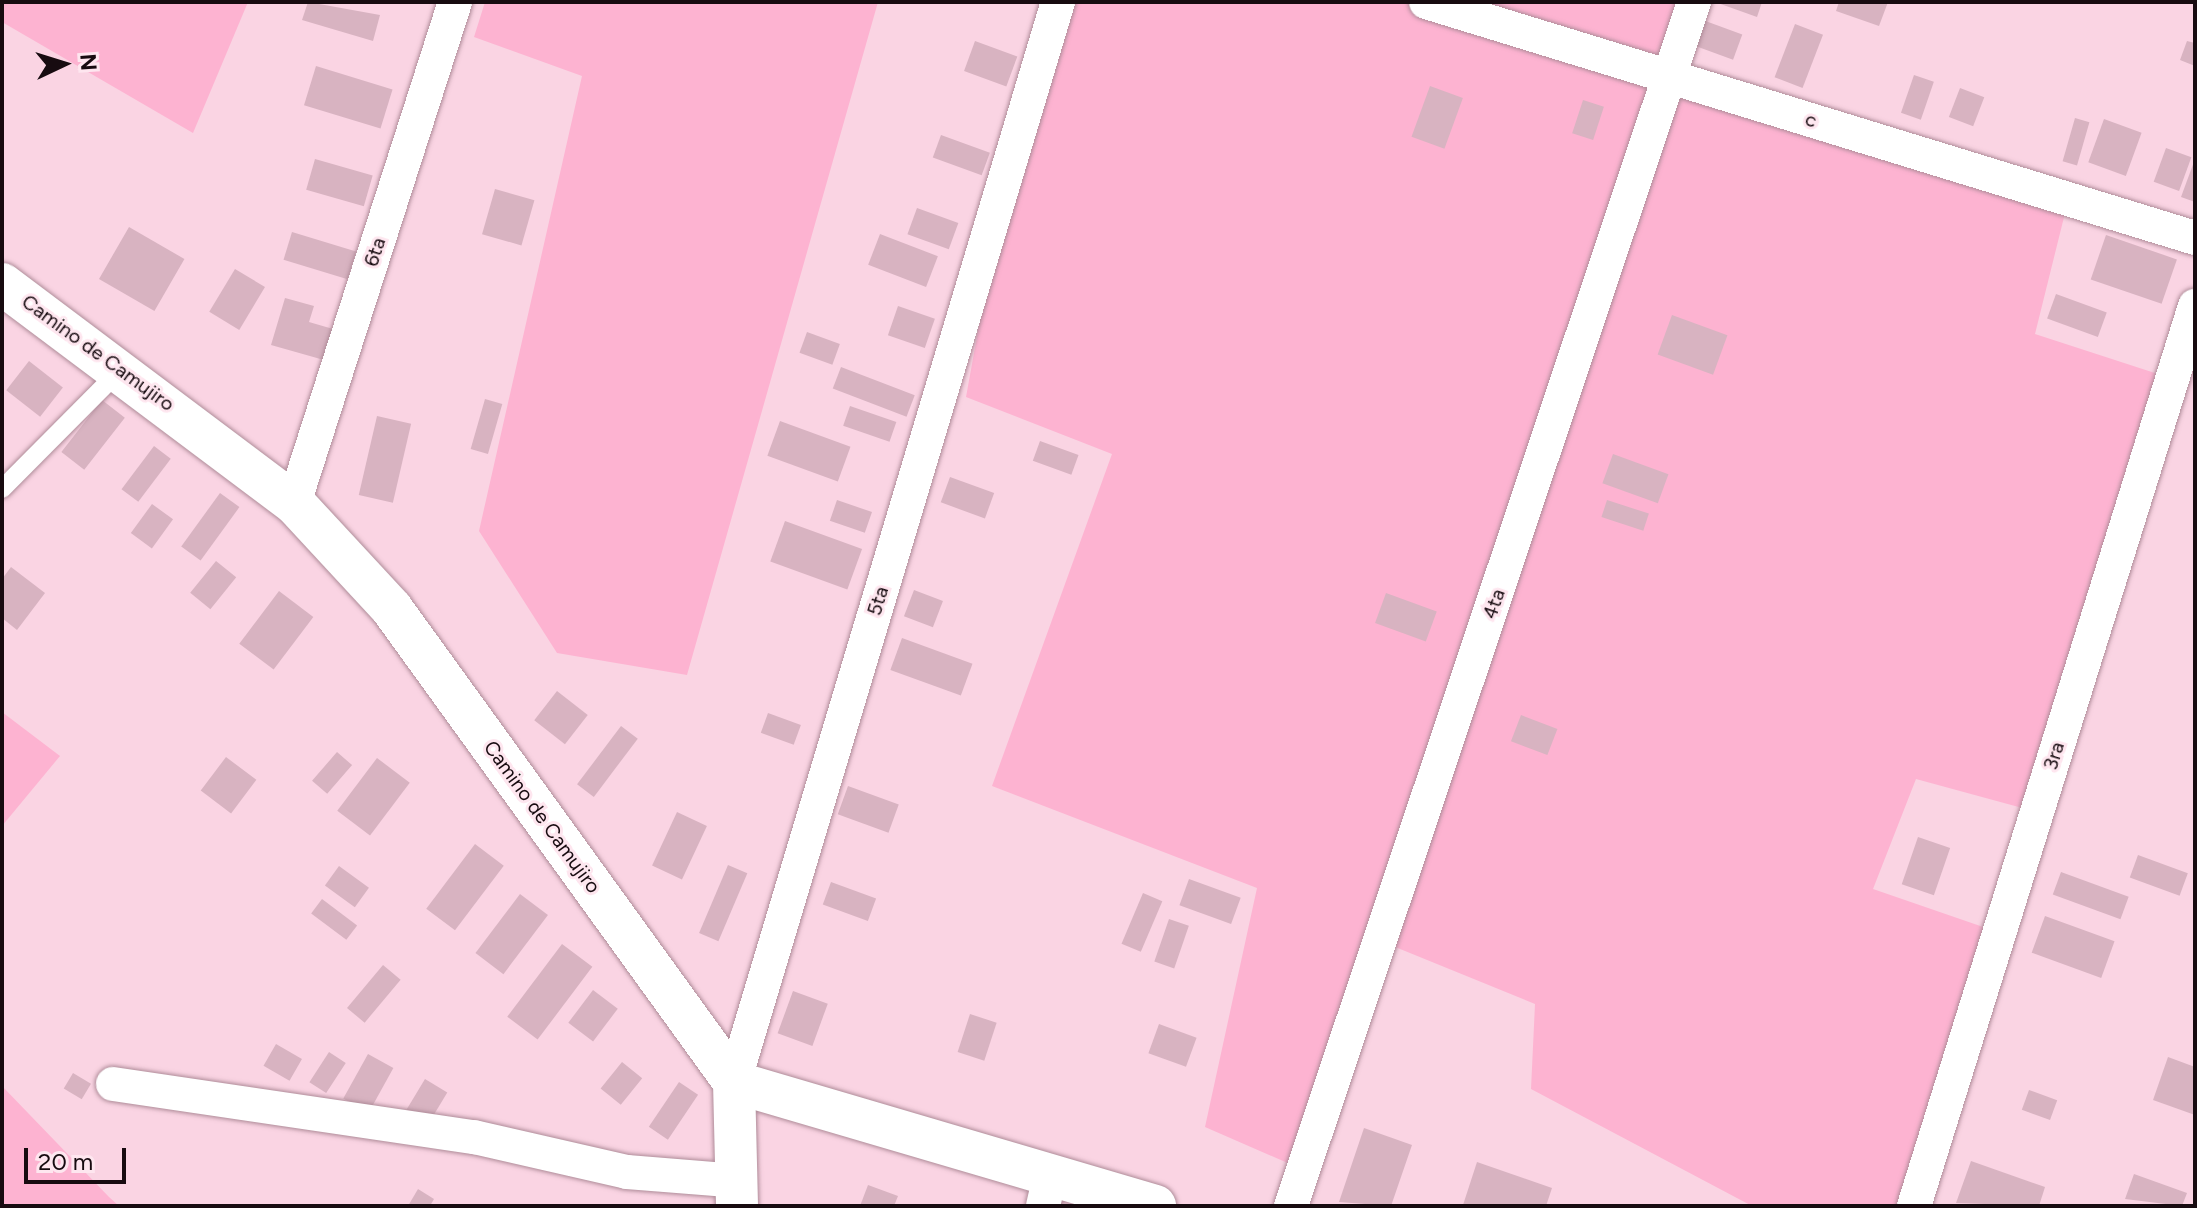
<!DOCTYPE html>
<html>
<head>
<meta charset="utf-8">
<style>
	body { margin:0 }
	#map { position:relative; width:2197px; height:1208px; overflow:hidden; background:#fad4e3; font-family:Figtree,sans-serif }
	div>[style] { position:absolute }
	.green>* { inset:0; background:#fdb3d1 }
	.building>* { inset:0; background:#d8b3c1; transform-origin:0 0 }
	.roads { filter:drop-shadow(0 0 2px #af8c99) drop-shadow(0 0 2px #af8c99) }
	.service>* { height:18px; margin:-9px; padding:0 9px; transform-origin:9px; border-radius:9px; background:#fff }
	.minor>* { height:34px; margin:-17px; padding:0 17px; transform-origin:17px; border-radius:17px; background:#fff }
	.tertiary>* { height:42px; margin:-21px; padding:0 21px; transform-origin:21px; border-radius:21px; background:#fff }
	span { translate:-50% -50%; white-space:nowrap; text-align:center; line-height:1.15; -webkit-text-stroke:6px #fee6ef; paint-order:stroke }
	.street-label { font-size:20px; color:#170b10 }
	.frame { position:absolute; inset:0; border:4px solid #170b10; pointer-events:none }
	.north { position:absolute; left:24px; top:24px; width:80px; height:80px; -webkit-text-stroke:6px #fee6ef; paint-order:stroke; rotate:86deg; font-size:22px; font-weight:700; line-height:32px; text-align:center; color:#170b10 }
	.north::after { content:''; display:block; margin:auto; width:28px; height:36px; background:#170b10; clip-path:polygon(50% 0,100% 100%,50% 72%,0 100%) }
	.scale { position:absolute; left:24px; top:1148px; width:102px; height:36px; box-sizing:border-box; border:4px solid #170b10; border-top:0; padding-left:10px; font-size:24px; line-height:28px; white-space:nowrap; color:#170b10; -webkit-text-stroke:6px #fee6ef; paint-order:stroke }
</style>
</head>
<body>
<div id="map">
	<div class="green">
		<div style="clip-path:polygon(2px 2px,248px 2px,193px 133px,2px 22px)"></div>
		<div style="clip-path:polygon(485px 2px,878px 2px,687px 675px,557px 653px,479px 531px,582px 76px,474px 37px)"></div>
		<div style="clip-path:polygon(1074px 2px,1676px 2px,1652px 78px,2066px 209px,2035px 334px,2161px 375px,2026px 809px,1916px 779px,1873px 889px,1989px 929px,1902px 1206px,1752px 1206px,1531px 1089px,1535px 1004px,1378px 940px,1290px 1164px,1205px 1127px,1257px 888px,992px 786px,1112px 454px,966px 397px,990px 265px)"></div>
		<div style="clip-path:polygon(2px 712px,60px 756px,2px 826px)"></div>
		<div style="clip-path:polygon(2px 1086px,109px 1197px,119px 1206px,2px 1206px)"></div>
	</div>
	<div class="building">
		<div style="clip-path:polygon(308px 2px,380px 15px,373px 41px,302px 20px)"></div>
		<div style="clip-path:polygon(1715px 2px,1762px 2px,1757px 17px)"></div>
		<div style="clip-path:polygon(1839px 2px,1888px 2px,1879px 26px,1836px 11px)"></div>
		<div style="left:1700px;top:19px;width:45px;height:27px;rotate:20deg"></div>
		<div style="left:1795px;top:24px;width:30px;height:57px;rotate:21deg"></div>
		<div style="left:975px;top:41px;width:45px;height:32px;rotate:20deg"></div>
		<div style="clip-path:polygon(2187px 41px,2195px 43px,2195px 66px,2180px 60px)"></div>
		<div style="left:316px;top:66px;width:80px;height:41px;rotate:17deg"></div>
		<div style="left:1914px;top:75px;width:21px;height:40px;rotate:19deg"></div>
		<div style="left:1430px;top:86px;width:35px;height:54px;rotate:20deg"></div>
		<div style="left:1960px;top:88px;width:26px;height:31px;rotate:21deg"></div>
		<div style="left:1583px;top:100px;width:22px;height:35px;rotate:18deg"></div>
		<div style="left:2075px;top:118px;width:15px;height:45px;rotate:16deg"></div>
		<div style="left:2104px;top:119px;width:40px;height:46px;rotate:20deg"></div>
		<div style="left:941px;top:135px;width:52px;height:24px;rotate:20deg"></div>
		<div style="left:2166px;top:148px;width:27px;height:36px;rotate:20deg"></div>
		<div style="left:315px;top:159px;width:60px;height:32px;rotate:16deg"></div>
		<div style="clip-path:polygon(2195px 159px,2195px 202px,2181px 197px)"></div>
		<div style="left:495px;top:189px;width:41px;height:47px;rotate:16deg"></div>
		<div style="left:917px;top:208px;width:44px;height:28px;rotate:20deg"></div>
		<div style="left:129px;top:227px;width:64px;height:60px;rotate:30deg"></div>
		<div style="left:292px;top:232px;width:67px;height:29px;rotate:17deg"></div>
		<div style="left:880px;top:234px;width:62px;height:33px;rotate:21deg"></div>
		<div style="left:2106px;top:235px;width:75px;height:47px;rotate:19deg"></div>
		<div style="left:235px;top:269px;width:35px;height:50px;rotate:31deg"></div>
		<div style="left:2056px;top:294px;width:54px;height:26px;rotate:20deg"></div>
		<div style="clip-path:polygon(285px 298px,314px 306px,309px 322px,333px 329px,324px 360px,271px 345px)"></div>
		<div style="left:898px;top:306px;width:39px;height:31px;rotate:19deg"></div>
		<div style="left:1672px;top:315px;width:59px;height:42px;rotate:20deg"></div>
		<div style="left:807px;top:332px;width:35px;height:22px;rotate:20deg"></div>
		<div style="left:29px;top:361px;width:43px;height:37px;rotate:38deg"></div>
		<div style="left:841px;top:367px;width:79px;height:23px;rotate:21deg"></div>
		<div style="left:485px;top:399px;width:18px;height:52px;rotate:16deg"></div>
		<div style="left:102px;top:400px;width:29px;height:66px;rotate:38deg"></div>
		<div style="left:850px;top:406px;width:49px;height:21px;rotate:19deg"></div>
		<div style="left:377px;top:416px;width:35px;height:81px;rotate:13deg"></div>
		<div style="left:780px;top:421px;width:75px;height:37px;rotate:20deg"></div>
		<div style="left:1040px;top:441px;width:41px;height:21px;rotate:20deg"></div>
		<div style="left:154px;top:446px;width:21px;height:54px;rotate:37deg"></div>
		<div style="left:1613px;top:454px;width:59px;height:31px;rotate:20deg"></div>
		<div style="left:950px;top:477px;width:47px;height:27px;rotate:20deg"></div>
		<div style="left:220px;top:493px;width:24px;height:66px;rotate:36deg"></div>
		<div style="left:837px;top:500px;width:37px;height:22px;rotate:19deg"></div>
		<div style="left:1607px;top:500px;width:44px;height:18px;rotate:18deg"></div>
		<div style="left:152px;top:504px;width:26px;height:36px;rotate:36deg"></div>
		<div style="left:785px;top:521px;width:82px;height:43px;rotate:20deg"></div>
		<div style="left:216px;top:561px;width:26px;height:41px;rotate:39deg"></div>
		<div style="clip-path:polygon(11px 567px,45px 593px,17px 630px,2px 618px,2px 579px)"></div>
		<div style="left:914px;top:590px;width:31px;height:28px;rotate:21deg"></div>
		<div style="left:279px;top:591px;width:43px;height:66px;rotate:37deg"></div>
		<div style="left:1386px;top:593px;width:54px;height:32px;rotate:20deg"></div>
		<div style="left:902px;top:638px;width:75px;height:34px;rotate:20deg"></div>
		<div style="left:557px;top:691px;width:39px;height:37px;rotate:38deg"></div>
		<div style="left:768px;top:713px;width:35px;height:21px;rotate:20deg"></div>
		<div style="left:1521px;top:715px;width:39px;height:28px;rotate:21deg"></div>
		<div style="left:621px;top:726px;width:21px;height:73px;rotate:37deg"></div>
		<div style="left:337px;top:752px;width:20px;height:38px;rotate:41deg"></div>
		<div style="left:226px;top:757px;width:38px;height:42px;rotate:37deg"></div>
		<div style="left:377px;top:758px;width:41px;height:66px;rotate:37deg"></div>
		<div style="left:848px;top:786px;width:54px;height:30px;rotate:20deg"></div>
		<div style="left:677px;top:812px;width:33px;height:59px;rotate:25deg"></div>
		<div style="left:1918px;top:837px;width:34px;height:50px;rotate:19deg"></div>
		<div style="left:475px;top:844px;width:36px;height:81px;rotate:37deg"></div>
		<div style="left:2138px;top:855px;width:53px;height:24px;rotate:20deg"></div>
		<div style="left:728px;top:865px;width:21px;height:74px;rotate:23deg"></div>
		<div style="left:339px;top:866px;width:37px;height:24px;rotate:36deg"></div>
		<div style="left:2061px;top:872px;width:72px;height:24px;rotate:20deg"></div>
		<div style="left:1189px;top:879px;width:55px;height:28px;rotate:20deg"></div>
		<div style="left:831px;top:882px;width:48px;height:24px;rotate:20deg"></div>
		<div style="left:1143px;top:893px;width:21px;height:55px;rotate:23deg"></div>
		<div style="left:520px;top:894px;width:35px;height:74px;rotate:37deg"></div>
		<div style="left:322px;top:899px;width:44px;height:18px;rotate:37deg"></div>
		<div style="left:2045px;top:916px;width:74px;height:39px;rotate:20deg"></div>
		<div style="left:1169px;top:919px;width:21px;height:45px;rotate:19deg"></div>
		<div style="left:562px;top:944px;width:38px;height:91px;rotate:37deg"></div>
		<div style="left:383px;top:965px;width:23px;height:56px;rotate:40deg"></div>
		<div style="left:593px;top:990px;width:31px;height:41px;rotate:37deg"></div>
		<div style="left:793px;top:991px;width:37px;height:45px;rotate:20deg"></div>
		<div style="left:970px;top:1014px;width:28px;height:40px;rotate:18deg"></div>
		<div style="left:1159px;top:1024px;width:40px;height:31px;rotate:20deg"></div>
		<div style="left:276px;top:1044px;width:30px;height:25px;rotate:30deg"></div>
		<div style="left:329px;top:1052px;width:20px;height:36px;rotate:33deg"></div>
		<div style="left:368px;top:1054px;width:29px;height:51px;rotate:29deg"></div>
		<div style="clip-path:polygon(2168px 1057px,2195px 1067px,2195px 1115px,2153px 1100px)"></div>
		<div style="left:622px;top:1062px;width:26px;height:34px;rotate:39deg"></div>
		<div style="left:73px;top:1073px;width:21px;height:18px;rotate:31deg"></div>
		<div style="left:425px;top:1079px;width:26px;height:36px;rotate:31deg"></div>
		<div style="left:679px;top:1082px;width:23px;height:54px;rotate:34deg"></div>
		<div style="left:2029px;top:1090px;width:30px;height:21px;rotate:20deg"></div>
		<div style="clip-path:polygon(1364px 1128px,1412px 1145px,1391px 1206px,1339px 1202px)"></div>
		<div style="clip-path:polygon(1971px 1161px,2045px 1187px,2039px 1206px,1956px 1203px)"></div>
		<div style="clip-path:polygon(1477px 1162px,1552px 1188px,1546px 1206px,1463px 1205px)"></div>
		<div style="clip-path:polygon(2134px 1174px,2187px 1193px,2182px 1206px,2125px 1199px)"></div>
		<div style="clip-path:polygon(868px 1185px,898px 1196px,894px 1206px,860px 1206px)"></div>
		<div style="clip-path:polygon(418px 1189px,434px 1199px,430px 1206px,408px 1206px)"></div>
	</div>
	<div class="roads">
		<div class="service">
			<div style="left:2px;top:489px;width:166px;rotate:-45.2deg"></div>
		</div>
		<div class="minor">
			<div style="left:1426px;top:2px;width:804px;rotate:17.06deg"></div>
			<div style="left:294px;top:503px;width:526px;rotate:-72.18deg"></div>
			<div style="left:734px;top:1082px;width:1128px;rotate:-73.3deg"></div>
			<div style="left:113px;top:1084px;width:365px;rotate:8.4deg"></div>
			<div style="left:474px;top:1137px;width:157px;rotate:12.9deg"></div>
			<div style="left:627px;top:1172px;width:111px;rotate:4.6deg"></div>
			<div style="left:1043px;top:1206px;width:32px;rotate:-77deg"></div>
			<div style="left:1291px;top:1206px;width:1270px;rotate:-71.49deg"></div>
			<div style="left:1914px;top:1206px;width:943px;rotate:-72.66deg"></div>
		</div>
		<div class="tertiary">
			<div style="left:2px;top:284px;width:365px;rotate:36.9deg"></div>
			<div style="left:294px;top:503px;width:144px;rotate:47.2deg"></div>
			<div style="left:392px;top:609px;width:584px;rotate:54.13deg"></div>
			<div style="left:734px;top:1082px;width:439px;rotate:16.4deg"></div>
			<div style="left:734px;top:1082px;width:124px;rotate:88.6deg"></div>
		</div>
	</div>
	<div class="street-label">
		<span style="left:1811px;top:120px;rotate:17deg">c</span>
		<span style="left:375px;top:252px;rotate:-72deg">6ta</span>
		<span style="left:98px;top:353px;rotate:36deg">Camino de Camujiro</span>
		<span style="left:878px;top:601px;rotate:-73deg">5ta</span>
		<span style="left:1494px;top:604px;rotate:-71deg">4ta</span>
		<span style="left:2054px;top:756px;rotate:-73deg">3ra</span>
		<span style="left:542px;top:817px;rotate:54deg">Camino de Camujiro</span>
	</div>
	<div class="frame"></div>
	<div class="north">N</div>
	<div class="scale">20 m</div>
</div>
</body>
</html>
